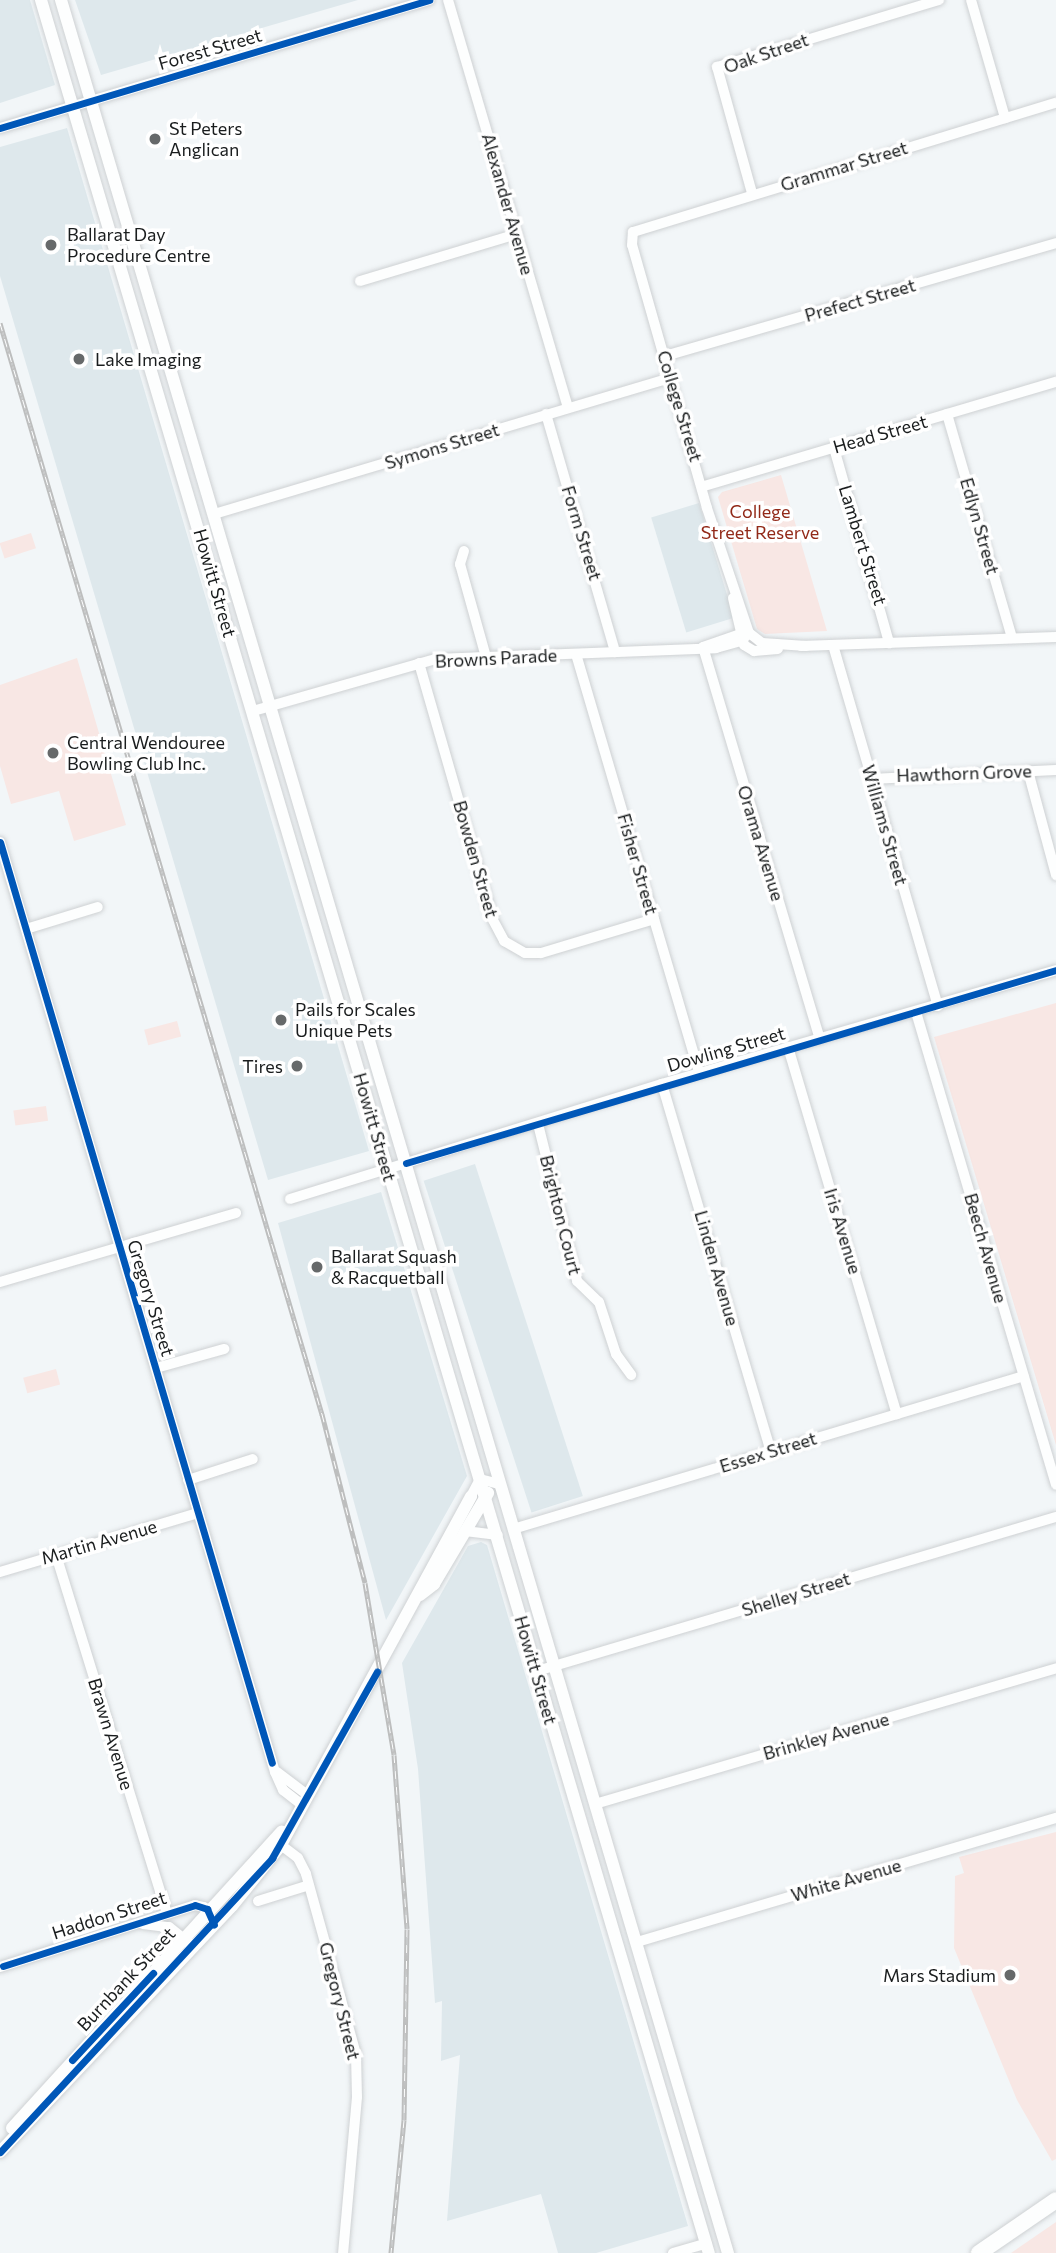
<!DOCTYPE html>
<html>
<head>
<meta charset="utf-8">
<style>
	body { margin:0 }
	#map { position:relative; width:1056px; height:2253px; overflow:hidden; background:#f2f6f8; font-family:Commissioner,sans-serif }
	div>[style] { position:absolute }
	.built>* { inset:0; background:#dee8ec; transform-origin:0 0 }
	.green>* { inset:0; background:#f8e7e4; transform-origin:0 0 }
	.roads { filter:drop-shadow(0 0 2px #ced1d3) drop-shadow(0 0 2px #ced1d3) }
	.minor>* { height:10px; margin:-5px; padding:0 5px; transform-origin:5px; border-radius:5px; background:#fdfefe }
	.major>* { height:12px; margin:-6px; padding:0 6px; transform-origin:6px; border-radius:6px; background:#fdfefe }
	.highway>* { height:16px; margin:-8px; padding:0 8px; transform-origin:8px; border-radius:8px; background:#fdfefe }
	.rail>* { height:5px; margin-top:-2.5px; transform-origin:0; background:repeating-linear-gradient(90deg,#fff 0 8px,#bdbebe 0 16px); box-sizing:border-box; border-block:2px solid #bdbebe }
	.cycleway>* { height:7px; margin:-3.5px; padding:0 3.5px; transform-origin:3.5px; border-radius:3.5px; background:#0057b8 }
	.dots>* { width:19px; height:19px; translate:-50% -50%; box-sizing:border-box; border:4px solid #fff; border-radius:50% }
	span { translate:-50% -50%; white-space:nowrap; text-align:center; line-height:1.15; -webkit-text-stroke:7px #fff; paint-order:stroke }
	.street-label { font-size:18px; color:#1a1d1e }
	.poi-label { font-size:18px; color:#1a1d1e }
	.left { translate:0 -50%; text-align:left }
	.right { translate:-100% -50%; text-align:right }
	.park-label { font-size:18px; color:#922918 }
</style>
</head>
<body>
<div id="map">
	<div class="built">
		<div style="clip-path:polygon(0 0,30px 0,55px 85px,0 103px)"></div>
		<div style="clip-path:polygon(75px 0,358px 0,101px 75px)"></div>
		<div style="clip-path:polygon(67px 128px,369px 1151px,268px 1180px,0 276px,0 147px)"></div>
		<div style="left:699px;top:503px;width:120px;height:50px;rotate:73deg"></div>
		<div style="left:475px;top:1164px;width:349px;height:54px;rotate:72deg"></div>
		<div style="clip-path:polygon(381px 1192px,467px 1476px,386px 1620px,278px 1223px)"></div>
		<div style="clip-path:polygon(481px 1542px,487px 1545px,688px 2226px,596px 2253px,558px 2253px,541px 2194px,447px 2221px,460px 2055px,441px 2061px,442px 2001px,435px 2003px,418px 1769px,402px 1663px,468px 1546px)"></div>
	</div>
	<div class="green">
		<div style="clip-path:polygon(781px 475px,827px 631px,765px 634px,757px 629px,718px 497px,722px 492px)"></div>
		<div style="left:31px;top:533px;width:16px;height:33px;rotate:72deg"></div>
		<div style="clip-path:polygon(77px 658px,126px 825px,74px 841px,59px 791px,11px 804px,0 766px,0 685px)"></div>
		<div style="clip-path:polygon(1056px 1003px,1056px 1445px,934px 1037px)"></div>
		<div style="left:177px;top:1021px;width:16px;height:34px;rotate:75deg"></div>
		<div style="left:46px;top:1106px;width:15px;height:33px;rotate:82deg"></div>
		<div style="left:56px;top:1369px;width:16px;height:34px;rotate:75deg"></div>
		<div style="clip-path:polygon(1056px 1832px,1056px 2159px,1052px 2161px,1017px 2100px,954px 1948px,955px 1876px,964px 1873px,959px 1857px)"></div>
		<div style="clip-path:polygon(1056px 2222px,1056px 2253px,1011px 2253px)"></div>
	</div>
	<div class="roads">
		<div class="minor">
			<div style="left:448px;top:0;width:425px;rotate:73.6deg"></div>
			<div style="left:971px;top:0;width:123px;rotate:73.9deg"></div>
			<div style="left:0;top:128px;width:448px;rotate:-16.6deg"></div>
			<div style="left:752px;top:193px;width:131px;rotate:-105.5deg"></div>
			<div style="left:717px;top:67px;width:232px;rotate:-16.8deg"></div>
			<div style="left:360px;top:281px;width:164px;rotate:-16.7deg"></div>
			<div style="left:665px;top:356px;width:407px;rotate:-16.1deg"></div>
			<div style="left:546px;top:414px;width:248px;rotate:73.8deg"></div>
			<div style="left:947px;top:414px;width:233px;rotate:73.8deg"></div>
			<div style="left:834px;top:448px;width:203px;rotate:74.2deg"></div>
			<div style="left:704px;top:486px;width:367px;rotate:-16.5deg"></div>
			<div style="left:214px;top:514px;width:477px;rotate:-16.6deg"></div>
			<div style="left:464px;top:551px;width:14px;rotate:107deg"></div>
			<div style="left:460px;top:564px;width:97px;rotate:74.4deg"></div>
			<div style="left:733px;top:598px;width:48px;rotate:76.8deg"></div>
			<div style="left:744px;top:645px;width:12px;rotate:31deg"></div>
			<div style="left:754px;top:651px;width:24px;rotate:-5deg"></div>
			<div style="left:833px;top:645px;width:376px;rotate:73.8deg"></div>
			<div style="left:801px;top:646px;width:255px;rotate:-2deg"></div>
			<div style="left:806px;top:646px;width:44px;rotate:-176.1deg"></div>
			<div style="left:762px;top:643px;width:16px;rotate:-142deg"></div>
			<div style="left:749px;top:633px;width:132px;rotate:-108.6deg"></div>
			<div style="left:707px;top:508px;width:273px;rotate:-105.9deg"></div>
			<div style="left:632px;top:245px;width:13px;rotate:-86deg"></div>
			<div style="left:633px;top:232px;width:442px;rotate:-17deg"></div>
			<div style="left:703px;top:647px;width:409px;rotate:73.4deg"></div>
			<div style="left:703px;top:647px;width:42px;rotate:-19.3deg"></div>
			<div style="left:576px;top:654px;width:437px;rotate:73.6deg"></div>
			<div style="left:419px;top:663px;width:267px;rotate:73.9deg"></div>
			<div style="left:493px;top:920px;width:24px;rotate:62deg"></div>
			<div style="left:504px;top:941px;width:24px;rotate:30deg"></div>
			<div style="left:525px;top:953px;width:16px"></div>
			<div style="left:541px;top:953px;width:118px;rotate:-16.7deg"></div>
			<div style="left:253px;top:711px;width:189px;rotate:-15.9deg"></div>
			<div style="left:435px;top:659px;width:281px;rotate:-2.2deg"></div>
			<div style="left:716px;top:648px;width:26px;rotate:-16deg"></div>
			<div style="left:741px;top:641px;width:11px;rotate:-45deg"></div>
			<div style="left:1028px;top:771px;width:108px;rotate:74.9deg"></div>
			<div style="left:871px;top:779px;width:185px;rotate:-2.8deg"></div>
			<div style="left:0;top:842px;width:970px;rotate:73.53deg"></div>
			<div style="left:275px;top:1772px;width:20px;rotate:66deg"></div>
			<div style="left:283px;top:1790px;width:24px;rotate:38deg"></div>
			<div style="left:26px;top:929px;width:75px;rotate:-17deg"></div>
			<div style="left:916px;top:1012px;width:493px;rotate:73.5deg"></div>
			<div style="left:788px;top:1047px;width:383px;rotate:73.5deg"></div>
			<div style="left:662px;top:1084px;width:384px;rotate:73.5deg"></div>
			<div style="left:538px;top:1124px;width:162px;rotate:76deg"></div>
			<div style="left:577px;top:1281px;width:30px;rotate:44deg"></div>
			<div style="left:599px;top:1302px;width:55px;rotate:71.9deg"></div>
			<div style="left:616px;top:1354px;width:26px;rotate:54deg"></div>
			<div style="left:290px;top:1199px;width:389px;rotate:-17.2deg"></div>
			<div style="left:662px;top:1084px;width:410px;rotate:-16.1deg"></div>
			<div style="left:0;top:1282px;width:246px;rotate:-16.3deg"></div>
			<div style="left:156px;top:1368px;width:71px;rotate:-15.6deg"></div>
			<div style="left:188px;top:1480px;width:68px;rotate:-17.9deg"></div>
			<div style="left:471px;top:1496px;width:19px;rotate:-62deg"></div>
			<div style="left:480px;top:1479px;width:20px;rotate:15deg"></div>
			<div style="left:513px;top:1529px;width:533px;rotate:-16.67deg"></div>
			<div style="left:465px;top:1531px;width:33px;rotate:7deg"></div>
			<div style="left:56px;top:1555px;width:375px;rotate:72.8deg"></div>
			<div style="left:0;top:1572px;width:207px;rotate:-16.6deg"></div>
			<div style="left:537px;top:1671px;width:541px;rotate:-16.53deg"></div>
			<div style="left:277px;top:1772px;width:38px;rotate:37deg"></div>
			<div style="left:595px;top:1804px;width:481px;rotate:-16.4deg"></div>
			<div style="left:281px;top:1845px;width:21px;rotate:37deg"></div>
			<div style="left:298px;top:1858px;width:18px;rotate:63deg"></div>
			<div style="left:306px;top:1874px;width:187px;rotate:74.5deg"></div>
			<div style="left:356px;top:2054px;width:43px;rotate:88.7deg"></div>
			<div style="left:357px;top:2097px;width:157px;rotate:95.1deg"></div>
			<div style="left:258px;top:1901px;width:53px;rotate:-17.4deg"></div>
			<div style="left:143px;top:1924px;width:26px;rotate:7deg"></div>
			<div style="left:169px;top:1927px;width:27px;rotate:39deg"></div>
			<div style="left:637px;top:1942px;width:437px;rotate:-16.5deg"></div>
			<div style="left:0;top:1967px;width:205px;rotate:-17.6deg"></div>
			<div style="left:195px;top:1905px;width:9px;rotate:13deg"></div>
			<div style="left:204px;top:1907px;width:13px;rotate:58deg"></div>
			<div style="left:673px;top:2253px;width:35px;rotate:-16deg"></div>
		</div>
		<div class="major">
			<div style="left:41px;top:0;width:2350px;rotate:73.49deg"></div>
			<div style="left:61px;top:0;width:2350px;rotate:73.51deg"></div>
			<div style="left:420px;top:1595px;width:18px;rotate:-38deg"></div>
			<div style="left:434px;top:1584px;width:106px;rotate:-59.3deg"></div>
			<div style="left:12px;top:2128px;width:401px;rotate:-47.7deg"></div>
			<div style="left:0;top:2152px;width:338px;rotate:-46.7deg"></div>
			<div style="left:232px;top:1906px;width:78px;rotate:-51.2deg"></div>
			<div style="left:281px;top:1845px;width:397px;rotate:-61.4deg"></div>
		</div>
		<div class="highway">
			<div style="left:979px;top:2253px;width:93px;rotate:-34.5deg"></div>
		</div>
	</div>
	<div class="rail">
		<div style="left:0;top:323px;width:1138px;rotate:73.56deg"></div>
		<div style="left:322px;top:1414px;width:174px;rotate:75.7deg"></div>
		<div style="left:365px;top:1583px;width:174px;rotate:80.4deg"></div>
		<div style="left:394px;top:1755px;width:174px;rotate:85.7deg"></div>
		<div style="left:407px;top:1929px;width:191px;rotate:90.9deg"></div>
		<div style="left:404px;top:2120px;width:134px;rotate:95.6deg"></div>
	</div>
	<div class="cycleway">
		<div style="left:0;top:128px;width:448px;rotate:-16.6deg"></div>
		<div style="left:0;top:842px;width:960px;rotate:73.55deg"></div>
		<div style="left:406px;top:1163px;width:678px;rotate:-16.54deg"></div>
		<div style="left:3px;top:1966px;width:201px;rotate:-17.6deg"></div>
		<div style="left:195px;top:1905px;width:13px;rotate:18deg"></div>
		<div style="left:207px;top:1909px;width:17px;rotate:66deg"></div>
		<div style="left:72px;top:2060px;width:119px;rotate:-47deg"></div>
		<div style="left:0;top:2152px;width:401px;rotate:-47.2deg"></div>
		<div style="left:272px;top:1858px;width:214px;rotate:-60.6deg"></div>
	</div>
	<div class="dots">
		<div style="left:155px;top:139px;background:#66696a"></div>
		<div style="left:51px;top:245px;background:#66696a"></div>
		<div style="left:79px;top:359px;background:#66696a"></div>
		<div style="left:53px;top:753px;background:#66696a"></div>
		<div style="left:281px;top:1020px;background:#66696a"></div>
		<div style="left:297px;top:1066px;background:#66696a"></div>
		<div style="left:317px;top:1267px;background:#66696a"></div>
		<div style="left:1010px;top:1975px;background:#66696a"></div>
	</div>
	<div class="street-label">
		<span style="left:210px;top:49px;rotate:-16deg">Forest Street</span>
		<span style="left:766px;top:53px;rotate:-19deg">Oak Street</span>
		<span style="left:844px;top:166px;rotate:-17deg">Grammar Street</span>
		<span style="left:508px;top:204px;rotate:74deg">Alexander Avenue</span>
		<span style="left:860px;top:300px;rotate:-16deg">Prefect Street</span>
		<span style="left:680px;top:406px;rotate:73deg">College Street</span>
		<span style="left:880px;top:434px;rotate:-16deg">Head Street</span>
		<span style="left:442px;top:446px;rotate:-17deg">Symons Street</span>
		<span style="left:980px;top:526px;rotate:74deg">Edlyn Street</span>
		<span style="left:582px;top:533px;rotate:73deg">Form Street</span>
		<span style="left:863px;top:545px;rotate:73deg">Lambert Street</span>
		<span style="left:215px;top:583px;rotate:74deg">Howitt Street</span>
		<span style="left:496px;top:658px;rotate:-3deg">Browns Parade</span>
		<span style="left:964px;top:773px;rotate:-2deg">Hawthorn Grove</span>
		<span style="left:885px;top:825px;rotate:74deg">Williams Street</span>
		<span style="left:761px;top:843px;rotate:73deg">Orama Avenue</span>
		<span style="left:476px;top:859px;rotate:74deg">Bowden Street</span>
		<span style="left:638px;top:864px;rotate:74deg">Fisher Street</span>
		<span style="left:726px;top:1049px;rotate:-16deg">Dowling Street</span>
		<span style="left:375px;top:1127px;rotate:74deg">Howitt Street</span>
		<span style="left:561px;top:1215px;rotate:76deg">Brighton Court</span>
		<span style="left:843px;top:1231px;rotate:73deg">Iris Avenue</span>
		<span style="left:986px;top:1248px;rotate:74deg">Beech Avenue</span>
		<span style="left:717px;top:1268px;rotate:74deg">Linden Avenue</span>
		<span style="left:151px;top:1298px;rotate:73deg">Gregory Street</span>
		<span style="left:768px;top:1452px;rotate:-17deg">Essex Street</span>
		<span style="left:99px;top:1542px;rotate:-16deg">Martin Avenue</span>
		<span style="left:796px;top:1594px;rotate:-17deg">Shelley Street</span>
		<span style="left:536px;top:1670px;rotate:74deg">Howitt Street</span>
		<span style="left:111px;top:1734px;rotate:73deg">Brawn Avenue</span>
		<span style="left:826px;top:1736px;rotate:-16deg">Brinkley Avenue</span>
		<span style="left:846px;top:1880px;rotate:-16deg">White Avenue</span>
		<span style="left:109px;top:1915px;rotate:-18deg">Haddon Street</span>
		<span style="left:126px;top:1979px;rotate:-47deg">Burnbank Street</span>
		<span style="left:340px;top:2001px;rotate:76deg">Gregory Street</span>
	</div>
	<div class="poi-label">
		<span class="left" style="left:169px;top:139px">St Peters<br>Anglican</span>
		<span class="left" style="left:67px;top:245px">Ballarat Day<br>Procedure Centre</span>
		<span class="left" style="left:95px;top:359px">Lake Imaging</span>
		<span class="left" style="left:67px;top:753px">Central Wendouree<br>Bowling Club Inc.</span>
		<span class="left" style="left:295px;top:1020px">Pails for Scales<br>Unique Pets</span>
		<span class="right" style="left:283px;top:1066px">Tires</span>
		<span class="left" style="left:331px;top:1267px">Ballarat Squash<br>&amp; Racquetball</span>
		<span class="right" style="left:996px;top:1975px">Mars Stadium</span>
	</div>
	<div class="park-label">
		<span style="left:760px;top:522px">College<br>Street Reserve</span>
	</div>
</div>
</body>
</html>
